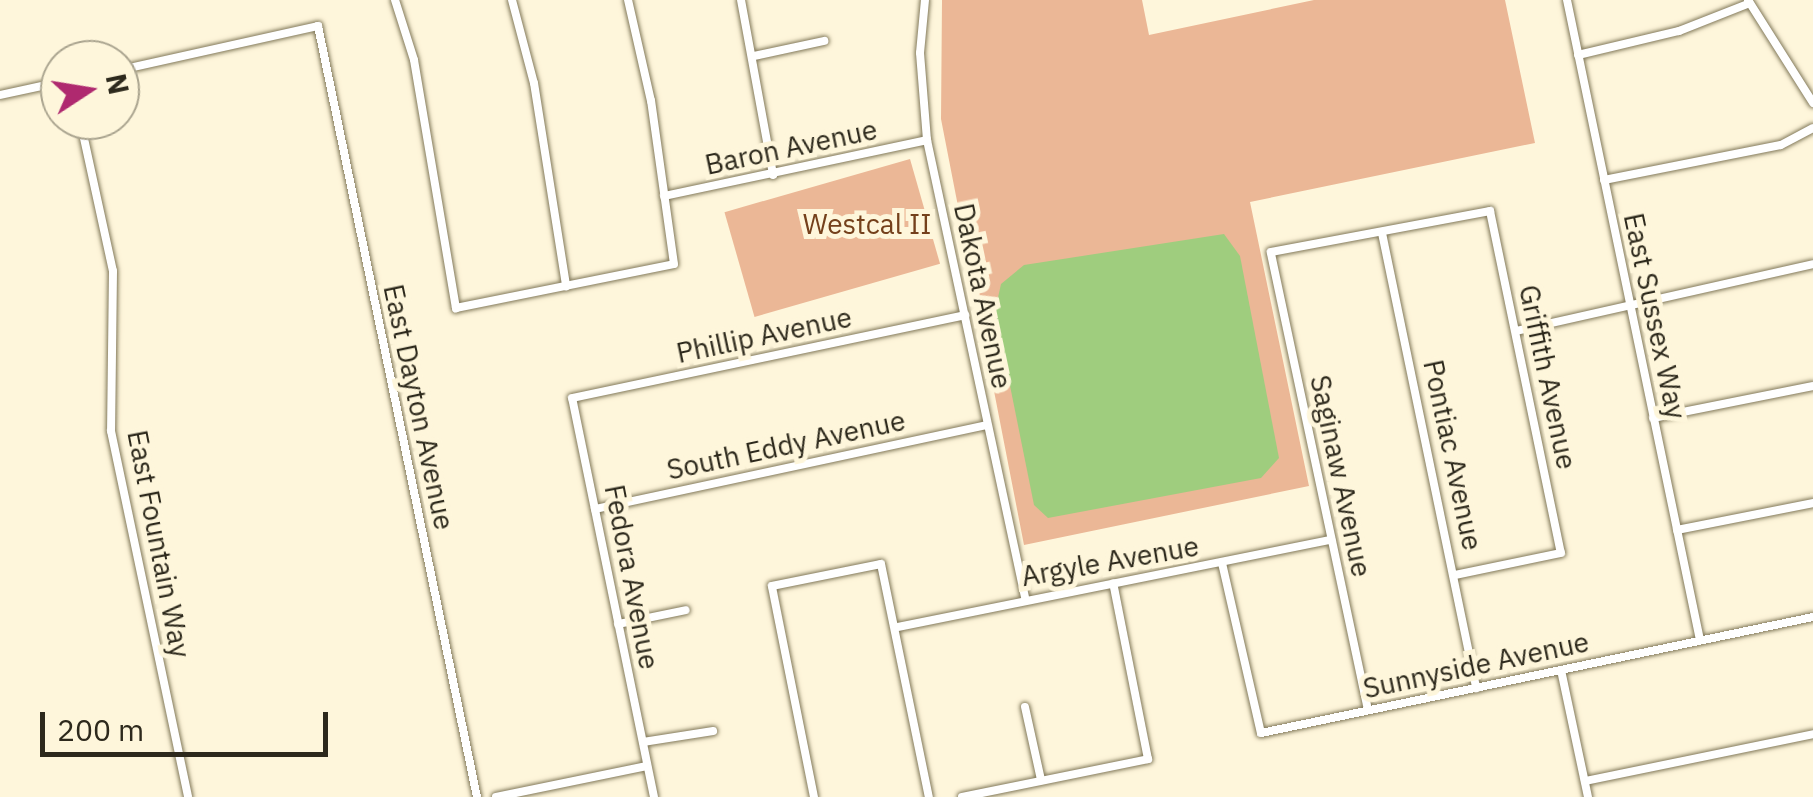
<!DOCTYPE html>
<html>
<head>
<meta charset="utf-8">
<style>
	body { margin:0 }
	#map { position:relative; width:1813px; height:797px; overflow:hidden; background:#fef6db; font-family:"IBM Plex Sans",sans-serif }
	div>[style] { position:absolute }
	.green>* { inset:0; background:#ebb796; transform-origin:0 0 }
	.water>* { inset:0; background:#9fcd7e }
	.roads { filter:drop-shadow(0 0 2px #82795a) drop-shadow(0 0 2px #82795a) }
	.street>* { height:8px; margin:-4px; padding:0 4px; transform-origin:4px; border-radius:4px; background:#fff }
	span { translate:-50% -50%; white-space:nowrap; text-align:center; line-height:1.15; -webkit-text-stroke:10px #fef6db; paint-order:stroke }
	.street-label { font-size:28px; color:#2d291c }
	.park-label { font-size:28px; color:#74401b }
	.north { position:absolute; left:40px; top:40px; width:100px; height:100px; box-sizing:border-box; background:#fef6db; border:2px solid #aaa48f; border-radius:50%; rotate:78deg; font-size:28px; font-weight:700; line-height:40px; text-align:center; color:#2d291c }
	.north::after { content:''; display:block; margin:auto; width:35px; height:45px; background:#af296f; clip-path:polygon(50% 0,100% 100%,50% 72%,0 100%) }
	.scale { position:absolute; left:40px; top:712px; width:288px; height:45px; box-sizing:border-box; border:5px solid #2d291c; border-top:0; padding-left:12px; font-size:30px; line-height:35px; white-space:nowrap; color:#2d291c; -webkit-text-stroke:8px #fef6db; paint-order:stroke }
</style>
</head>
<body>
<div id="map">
	<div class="green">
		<div style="clip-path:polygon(942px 0,1142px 0,1149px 35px,1314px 0,1505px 0,1535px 143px,1250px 202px,1309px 486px,1024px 545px,941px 119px)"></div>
		<div style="left:910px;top:159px;width:109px;height:193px;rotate:74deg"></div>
	</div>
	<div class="water">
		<div style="clip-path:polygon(1224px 234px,1240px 256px,1279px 458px,1261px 478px,1048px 518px,1034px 505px,995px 311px,1001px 284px,1024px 265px)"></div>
	</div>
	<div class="roads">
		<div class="street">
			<div style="left:395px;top:0;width:63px;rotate:72.4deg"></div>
			<div style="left:414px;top:60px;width:252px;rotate:80.4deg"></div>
			<div style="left:456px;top:308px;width:222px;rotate:-11.4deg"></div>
			<div style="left:674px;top:264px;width:165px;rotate:-98deg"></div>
			<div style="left:651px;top:101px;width:104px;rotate:-102.8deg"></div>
			<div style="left:512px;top:0;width:86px;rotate:75.2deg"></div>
			<div style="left:534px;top:83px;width:206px;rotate:81deg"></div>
			<div style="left:741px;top:0;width:178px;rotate:79.6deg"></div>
			<div style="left:925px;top:0;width:53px;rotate:95.4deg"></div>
			<div style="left:920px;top:53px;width:87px;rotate:85.4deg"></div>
			<div style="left:927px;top:140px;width:469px;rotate:77.9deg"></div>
			<div style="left:1567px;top:0;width:654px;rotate:78.26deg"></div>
			<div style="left:1748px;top:0;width:122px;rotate:57.7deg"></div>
			<div style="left:1578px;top:55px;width:104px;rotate:-13.4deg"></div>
			<div style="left:1679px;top:31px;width:76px;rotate:-21.5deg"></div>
			<div style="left:754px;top:56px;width:72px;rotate:-12.1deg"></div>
			<div style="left:120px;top:70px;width:203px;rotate:-12.5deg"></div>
			<div style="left:318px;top:26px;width:787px;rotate:78.35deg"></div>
			<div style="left:0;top:95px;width:61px;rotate:-12.2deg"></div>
			<div style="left:80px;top:120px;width:155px;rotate:77.7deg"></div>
			<div style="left:113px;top:271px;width:160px;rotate:90.7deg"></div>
			<div style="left:111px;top:431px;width:374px;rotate:78.1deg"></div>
			<div style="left:1604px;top:180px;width:180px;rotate:-11.2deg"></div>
			<div style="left:1781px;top:145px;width:36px;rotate:-28deg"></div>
			<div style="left:664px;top:196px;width:269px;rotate:-12deg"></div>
			<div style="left:1382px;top:233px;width:465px;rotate:78.3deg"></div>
			<div style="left:1516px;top:331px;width:304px;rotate:-12.7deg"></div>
			<div style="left:1653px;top:418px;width:163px;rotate:-11.3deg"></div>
			<div style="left:595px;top:509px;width:401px;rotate:-12.1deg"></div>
			<div style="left:1677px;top:530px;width:139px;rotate:-11.2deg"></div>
			<div style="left:1222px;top:563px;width:174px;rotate:77.1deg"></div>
			<div style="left:1261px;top:733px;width:564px;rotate:-11.87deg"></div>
			<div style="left:618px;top:624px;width:69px;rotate:-11.6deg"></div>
			<div style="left:898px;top:627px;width:442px;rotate:-11.4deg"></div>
			<div style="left:1561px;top:670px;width:130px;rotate:78deg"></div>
			<div style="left:1025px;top:707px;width:75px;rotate:77.6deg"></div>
			<div style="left:1368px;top:710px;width:468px;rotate:-102deg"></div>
			<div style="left:1271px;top:252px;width:223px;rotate:-10.6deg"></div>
			<div style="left:1490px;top:211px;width:349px;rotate:78.3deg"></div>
			<div style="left:1561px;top:553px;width:108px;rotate:168.3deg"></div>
			<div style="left:643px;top:742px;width:71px;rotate:-8.9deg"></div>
			<div style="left:1585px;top:781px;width:233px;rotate:-11.6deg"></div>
			<div style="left:496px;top:797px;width:154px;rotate:-11.6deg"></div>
			<div style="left:654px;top:797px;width:407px;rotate:-101.6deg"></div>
			<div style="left:572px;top:398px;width:402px;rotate:-11.9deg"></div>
			<div style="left:814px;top:797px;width:215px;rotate:-101.3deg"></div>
			<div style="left:772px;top:586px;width:111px;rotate:-11.4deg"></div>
			<div style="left:881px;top:564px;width:238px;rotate:78.4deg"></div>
			<div style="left:962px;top:797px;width:190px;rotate:-11.5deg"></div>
			<div style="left:1148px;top:759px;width:179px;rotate:-101.2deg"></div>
		</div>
	</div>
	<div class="street-label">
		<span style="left:791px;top:147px;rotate:-12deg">Baron Avenue</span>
		<span style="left:983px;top:296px;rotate:78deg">Dakota Avenue</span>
		<span style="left:1655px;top:316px;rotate:78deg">East Sussex Way</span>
		<span style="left:764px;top:335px;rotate:-12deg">Phillip Avenue</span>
		<span style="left:1548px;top:377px;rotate:78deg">Griffith Avenue</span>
		<span style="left:419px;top:407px;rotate:78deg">East Dayton Avenue</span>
		<span style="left:786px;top:445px;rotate:-12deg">South Eddy Avenue</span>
		<span style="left:1453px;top:455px;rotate:78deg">Pontiac Avenue</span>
		<span style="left:1341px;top:476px;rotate:78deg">Saginaw Avenue</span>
		<span style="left:159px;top:544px;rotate:79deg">East Fountain Way</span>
		<span style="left:1110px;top:561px;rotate:-10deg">Argyle Avenue</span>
		<span style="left:632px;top:577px;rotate:79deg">Fedora Avenue</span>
		<span style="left:1476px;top:665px;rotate:-12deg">Sunnyside Avenue</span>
	</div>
	<div class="park-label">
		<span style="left:867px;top:224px">Westcal II</span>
	</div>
	<div class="north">N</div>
	<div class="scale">200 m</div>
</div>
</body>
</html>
